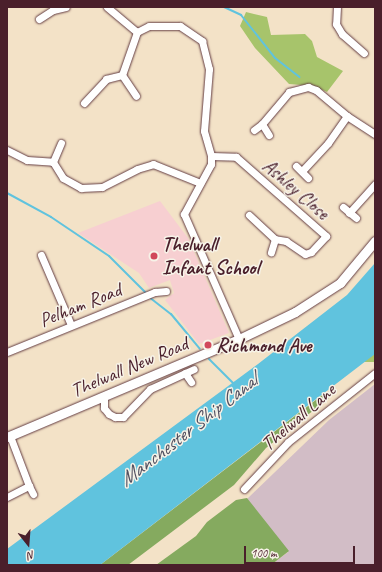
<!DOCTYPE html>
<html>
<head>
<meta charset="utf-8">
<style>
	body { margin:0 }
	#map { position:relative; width:382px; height:572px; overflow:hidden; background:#f3e2c7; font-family:Caveat,sans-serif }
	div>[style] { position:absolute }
	.built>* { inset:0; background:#f7cfd1 }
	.industrial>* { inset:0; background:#d2bdc6 }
	.green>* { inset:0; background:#a7c46b; transform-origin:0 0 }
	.forest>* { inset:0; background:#85aa5f }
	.water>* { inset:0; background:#60c3de }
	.stream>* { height:2px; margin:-1px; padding:0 1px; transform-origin:1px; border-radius:1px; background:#60c3de }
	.roads { filter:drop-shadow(0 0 1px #633c42) drop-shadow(0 0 1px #633c42) }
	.minor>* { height:7px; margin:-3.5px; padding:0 3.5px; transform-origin:3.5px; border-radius:3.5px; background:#fff }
	.secondary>* { height:9px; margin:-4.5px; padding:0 4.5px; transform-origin:4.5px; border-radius:4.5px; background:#fff }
	.dots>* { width:11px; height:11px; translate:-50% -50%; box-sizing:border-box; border:2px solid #f7f3e8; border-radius:50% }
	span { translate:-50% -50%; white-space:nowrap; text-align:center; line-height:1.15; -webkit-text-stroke:3px #f7f3e8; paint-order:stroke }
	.street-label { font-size:20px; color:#4a1f2b }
	.poi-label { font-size:20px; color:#4a1f2b; font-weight:700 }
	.left { translate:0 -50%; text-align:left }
	.water-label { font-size:21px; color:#515061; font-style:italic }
	.frame { position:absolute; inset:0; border:8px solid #4a1f2b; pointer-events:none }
	.north { position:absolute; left:8px; top:524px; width:40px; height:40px; -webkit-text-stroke:3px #f7f3e8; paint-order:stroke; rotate:163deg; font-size:11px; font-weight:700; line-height:16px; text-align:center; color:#4a1f2b }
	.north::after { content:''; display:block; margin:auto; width:14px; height:18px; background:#4a1f2b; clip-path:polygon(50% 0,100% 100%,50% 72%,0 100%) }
	.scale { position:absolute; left:244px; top:546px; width:111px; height:18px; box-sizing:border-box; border:2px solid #4a1f2b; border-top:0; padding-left:5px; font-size:12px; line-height:14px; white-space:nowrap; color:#4a1f2b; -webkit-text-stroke:3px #f7f3e8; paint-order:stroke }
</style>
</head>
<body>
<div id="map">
	<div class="built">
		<div style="clip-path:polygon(160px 201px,188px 238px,229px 333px,199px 344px,165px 300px,174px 293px,170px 280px,149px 288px,139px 273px,78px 233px)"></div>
	</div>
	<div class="industrial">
		<div style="clip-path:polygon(375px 384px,375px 565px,271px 565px,288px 552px,247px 499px,329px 420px)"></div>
	</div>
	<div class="green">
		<div style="clip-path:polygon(246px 12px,267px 17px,271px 35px,305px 34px,312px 41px,317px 57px,343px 71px,327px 92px,314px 86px,289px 84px,255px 48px,240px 26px)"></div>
		<div style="left:375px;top:354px;width:8px;height:63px;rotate:90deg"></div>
	</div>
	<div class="forest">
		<div style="clip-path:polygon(325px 393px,329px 398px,266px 448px,234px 485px,128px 565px,100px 565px)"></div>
		<div style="clip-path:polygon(247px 498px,289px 551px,271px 565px,156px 565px,196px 536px,207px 522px,236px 500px)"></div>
	</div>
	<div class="water">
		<div style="clip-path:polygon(375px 263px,375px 354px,100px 565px,7px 565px,7px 549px,258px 364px,347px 295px)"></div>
	</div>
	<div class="stream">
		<div style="left:224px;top:7px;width:19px;rotate:25deg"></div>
		<div style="left:241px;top:15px;width:55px;rotate:51.7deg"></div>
		<div style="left:275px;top:58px;width:31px;rotate:38deg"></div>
		<div style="left:7px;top:193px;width:50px;rotate:28.6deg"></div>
		<div style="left:51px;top:217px;width:70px;rotate:33.9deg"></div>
		<div style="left:109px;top:256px;width:52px;rotate:45deg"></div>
		<div style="left:149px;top:297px;width:28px;rotate:38deg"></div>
		<div style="left:171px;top:314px;width:45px;rotate:50.4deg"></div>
		<div style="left:209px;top:359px;width:34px;rotate:45deg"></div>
	</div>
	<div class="roads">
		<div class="minor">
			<div style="left:107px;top:7px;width:39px;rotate:40deg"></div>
			<div style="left:137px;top:32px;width:13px;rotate:-27deg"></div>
			<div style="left:149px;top:26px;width:31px"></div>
			<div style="left:180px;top:26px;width:27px;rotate:34deg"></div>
			<div style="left:202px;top:41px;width:29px;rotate:76deg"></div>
			<div style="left:209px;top:69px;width:62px;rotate:94.6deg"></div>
			<div style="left:204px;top:131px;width:26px;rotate:74deg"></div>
			<div style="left:211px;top:156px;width:8px;rotate:90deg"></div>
			<div style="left:211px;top:164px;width:57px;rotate:118.4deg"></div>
			<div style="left:184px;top:214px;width:137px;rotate:66.3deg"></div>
			<div style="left:337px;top:7px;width:17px;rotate:93deg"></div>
			<div style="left:336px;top:24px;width:12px;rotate:59deg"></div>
			<div style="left:342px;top:34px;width:29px;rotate:41deg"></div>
			<div style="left:39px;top:19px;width:17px;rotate:-33deg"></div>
			<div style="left:53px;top:10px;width:13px;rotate:-13deg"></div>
			<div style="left:122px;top:75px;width:46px;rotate:-70.8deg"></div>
			<div style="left:84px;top:103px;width:33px;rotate:-47deg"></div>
			<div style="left:106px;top:79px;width:16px;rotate:-14deg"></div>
			<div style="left:122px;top:75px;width:25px;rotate:56deg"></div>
			<div style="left:262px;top:124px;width:42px;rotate:-49.8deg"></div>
			<div style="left:289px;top:92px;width:20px;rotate:-15deg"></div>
			<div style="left:308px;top:87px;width:9px;rotate:21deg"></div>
			<div style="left:316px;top:90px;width:40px;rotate:40deg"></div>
			<div style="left:347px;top:116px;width:33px;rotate:33deg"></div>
			<div style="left:254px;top:130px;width:10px;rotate:-37deg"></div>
			<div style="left:262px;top:124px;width:13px;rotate:58deg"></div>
			<div style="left:61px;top:143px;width:21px;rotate:113deg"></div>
			<div style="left:53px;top:162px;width:19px;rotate:58deg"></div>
			<div style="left:63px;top:178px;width:21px;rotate:29deg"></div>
			<div style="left:81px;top:188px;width:21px;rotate:-3deg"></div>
			<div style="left:102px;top:187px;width:39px;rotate:-27deg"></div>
			<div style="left:137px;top:169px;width:17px;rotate:-17deg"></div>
			<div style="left:153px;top:164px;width:51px;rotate:22deg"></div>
			<div style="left:7px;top:150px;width:22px;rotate:27deg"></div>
			<div style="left:27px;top:160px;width:26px;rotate:4deg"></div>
			<div style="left:211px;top:156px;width:25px;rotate:2deg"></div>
			<div style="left:236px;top:157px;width:120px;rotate:41.3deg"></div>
			<div style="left:326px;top:236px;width:22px;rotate:133deg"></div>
			<div style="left:311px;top:252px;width:6px;rotate:162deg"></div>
			<div style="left:305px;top:254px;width:23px;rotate:-146deg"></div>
			<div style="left:286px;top:241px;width:11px;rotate:-170deg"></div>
			<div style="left:296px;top:166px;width:17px;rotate:45deg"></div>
			<div style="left:302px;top:171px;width:38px;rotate:-47deg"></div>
			<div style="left:328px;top:143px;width:33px;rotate:-55deg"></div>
			<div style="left:343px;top:207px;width:17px;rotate:40deg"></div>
			<div style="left:349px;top:213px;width:39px;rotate:-48deg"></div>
			<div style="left:249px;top:215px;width:35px;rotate:43deg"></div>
			<div style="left:275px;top:239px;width:14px;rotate:107deg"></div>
			<div style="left:41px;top:255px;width:76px;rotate:66.8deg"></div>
			<div style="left:7px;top:352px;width:160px;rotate:-22.1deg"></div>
			<div style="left:155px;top:292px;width:11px;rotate:-5deg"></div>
			<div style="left:185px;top:373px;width:11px;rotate:56deg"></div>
			<div style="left:104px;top:397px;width:11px;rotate:90deg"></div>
			<div style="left:104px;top:408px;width:8px;rotate:50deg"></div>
			<div style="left:109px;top:414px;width:7px;rotate:27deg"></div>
			<div style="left:115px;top:417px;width:8px"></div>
			<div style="left:123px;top:417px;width:39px;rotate:-46deg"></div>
			<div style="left:150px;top:389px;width:48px;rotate:-24.4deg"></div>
			<div style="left:29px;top:486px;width:9px;rotate:63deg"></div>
			<div style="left:244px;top:489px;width:64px;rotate:-46.9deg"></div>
			<div style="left:288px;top:442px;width:111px;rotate:-38.4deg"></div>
			<div style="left:7px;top:497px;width:25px;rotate:-27deg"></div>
			<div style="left:29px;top:486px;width:53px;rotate:-110.8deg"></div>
		</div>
		<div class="secondary">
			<div style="left:7px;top:437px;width:252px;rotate:-22.9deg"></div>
			<div style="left:239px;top:339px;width:62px;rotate:-25.7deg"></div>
			<div style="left:295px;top:312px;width:54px;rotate:-32.8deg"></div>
			<div style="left:340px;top:283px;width:55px;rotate:-50.2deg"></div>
		</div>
	</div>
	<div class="dots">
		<div style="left:154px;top:256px;background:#d1495b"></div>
		<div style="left:208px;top:345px;background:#d1495b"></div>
	</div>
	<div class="street-label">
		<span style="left:296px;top:189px;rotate:41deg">Ashley Close</span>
		<span style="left:80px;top:305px;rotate:-22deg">Pelham Road</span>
		<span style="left:129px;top:367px;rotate:-23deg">Thelwall New Road</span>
		<span style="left:298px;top:417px;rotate:-41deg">Thelwall Lane</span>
	</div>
	<div class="poi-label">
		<span class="left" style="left:162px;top:256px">Thelwall<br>Infant School</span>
		<span class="left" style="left:216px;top:345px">Richmond Ave</span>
	</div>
	<div class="water-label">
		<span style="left:188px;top:430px;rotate:-38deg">Manchester Ship Canal</span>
	</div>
	<div class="frame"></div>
	<div class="north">N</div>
	<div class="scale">100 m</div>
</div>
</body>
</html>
